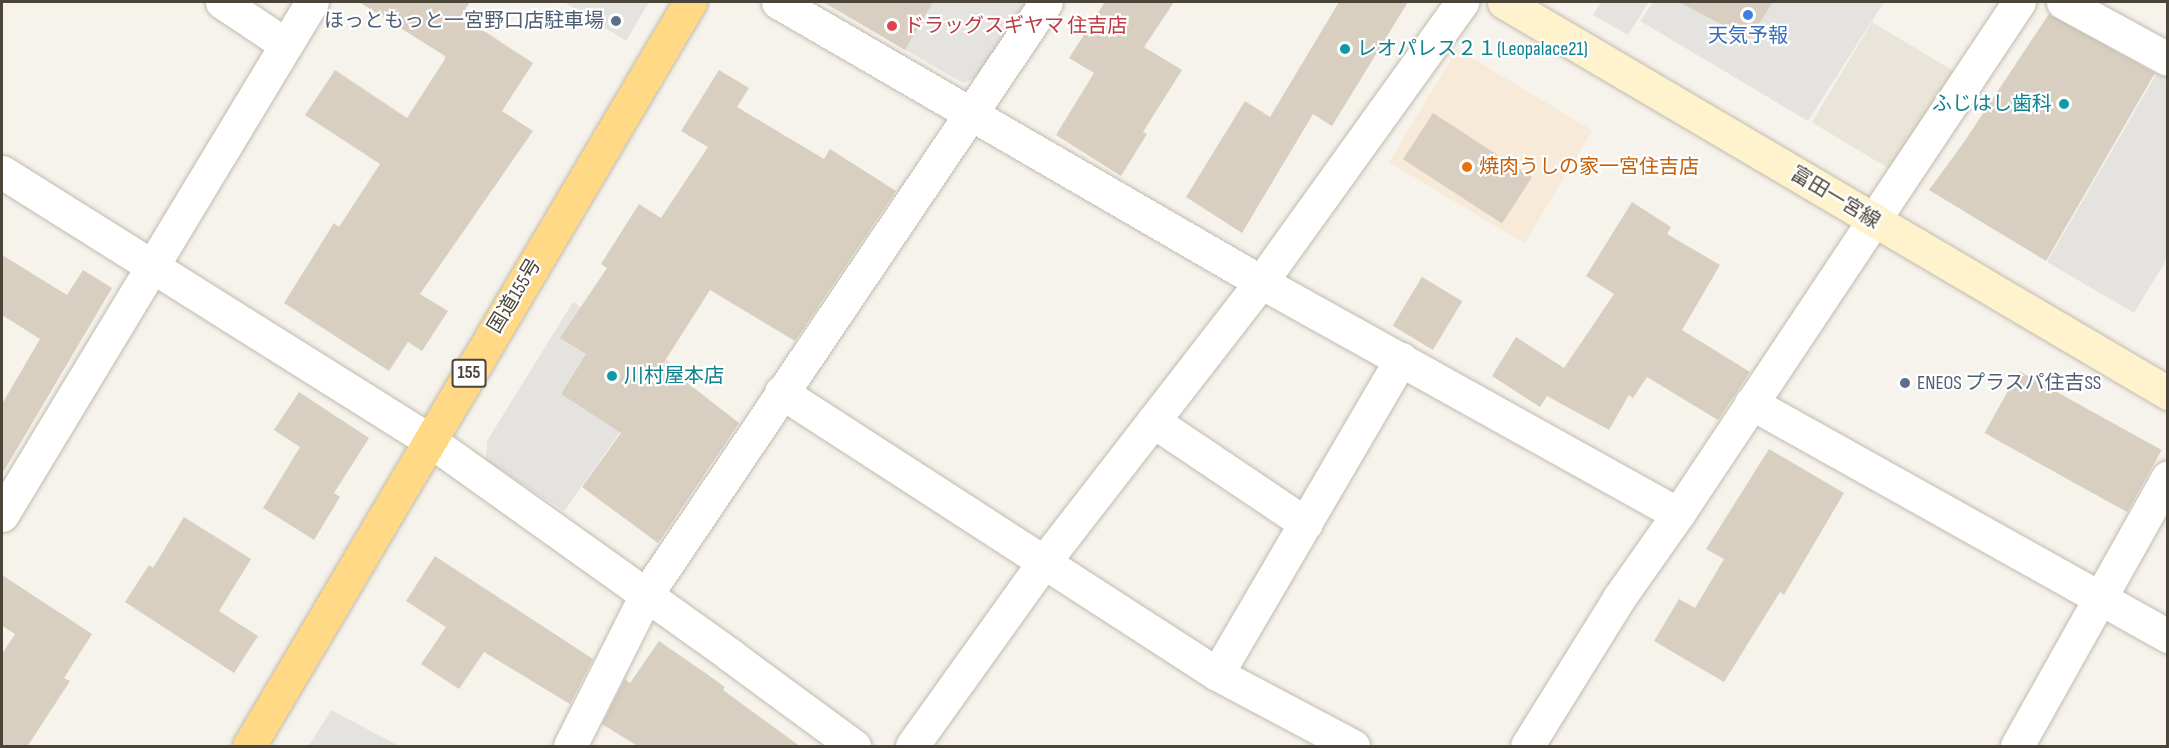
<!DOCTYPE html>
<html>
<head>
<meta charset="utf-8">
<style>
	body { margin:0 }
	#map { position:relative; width:2169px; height:748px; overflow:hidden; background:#f6f3ec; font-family:"Sofia Sans Condensed","Noto Sans JP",sans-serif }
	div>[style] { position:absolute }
	.residential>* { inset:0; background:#eae5da; transform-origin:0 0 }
	.commercial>* { inset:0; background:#f7ead8; transform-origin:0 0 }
	.parking>* { inset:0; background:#e5e3e0 }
	.building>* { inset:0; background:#d8cfc1; transform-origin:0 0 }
	.roads { filter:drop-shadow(0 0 2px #c2bbae) drop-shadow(0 0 2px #c2bbae) }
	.minor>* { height:33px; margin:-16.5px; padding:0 16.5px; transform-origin:16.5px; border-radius:16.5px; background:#fff }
	.tertiary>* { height:33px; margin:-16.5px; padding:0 16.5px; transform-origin:16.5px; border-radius:16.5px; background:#fff }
	.secondary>* { height:33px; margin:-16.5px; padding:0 16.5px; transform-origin:16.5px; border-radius:16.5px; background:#fff3cd }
	.trunk>* { height:33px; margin:-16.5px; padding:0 16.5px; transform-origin:16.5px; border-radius:16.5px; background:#ffd985 }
	.dots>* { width:16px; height:16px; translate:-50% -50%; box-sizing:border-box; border:3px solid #fff; border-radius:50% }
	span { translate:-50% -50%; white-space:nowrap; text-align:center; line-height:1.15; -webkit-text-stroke:4.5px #fff; paint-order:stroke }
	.shield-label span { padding:2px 4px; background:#fff; border:2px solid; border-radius:4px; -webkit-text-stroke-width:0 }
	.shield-label { font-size:18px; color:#4b4439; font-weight:700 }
	.service-label { font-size:20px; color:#4e5e75 }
	.right { translate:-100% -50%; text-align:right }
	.left { translate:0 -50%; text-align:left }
	.health-label { font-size:20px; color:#be3a42 }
	.shop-label { font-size:20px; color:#366cbe }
	.culture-label { font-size:20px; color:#0d838f }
	.food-label { font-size:20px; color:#c56008 }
	.street-label { font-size:20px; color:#4b4439 }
	.frame { position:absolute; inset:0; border:3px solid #4b4439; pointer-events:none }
</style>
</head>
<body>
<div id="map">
	<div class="residential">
		<div style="left:1872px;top:22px;width:98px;height:117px;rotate:31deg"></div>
	</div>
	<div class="commercial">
		<div style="left:1457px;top:49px;width:158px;height:132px;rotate:31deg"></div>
	</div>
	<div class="parking">
		<div style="clip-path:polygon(564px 2px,649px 2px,626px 41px)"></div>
		<div style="clip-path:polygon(822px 2px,1028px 2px,977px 77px,963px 83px)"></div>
		<div style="clip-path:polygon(1601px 2px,1649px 2px,1628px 35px,1593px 15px)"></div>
		<div style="clip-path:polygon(1653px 2px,1884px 2px,1808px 121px,1640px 21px)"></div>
		<div style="clip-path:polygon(2161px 66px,2167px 69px,2167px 259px,2134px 313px,2047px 262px)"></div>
		<div style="clip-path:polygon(573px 302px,670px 362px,564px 511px,486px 460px,487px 441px)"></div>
		<div style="clip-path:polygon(331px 710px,399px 746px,309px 746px)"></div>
	</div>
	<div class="building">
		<div style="clip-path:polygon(359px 2px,470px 2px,461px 16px,533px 63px,502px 111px,533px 131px,420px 294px,448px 311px,422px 351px,408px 342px,389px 371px,284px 303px,334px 223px,339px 227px,380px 164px,305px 115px,335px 70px,407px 118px,445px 59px,445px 56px)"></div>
		<div style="clip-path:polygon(824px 2px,933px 2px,905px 50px)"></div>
		<div style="clip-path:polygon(1105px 2px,1174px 2px,1144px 47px,1182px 70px,1143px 132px,1147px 134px,1121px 176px,1056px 135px,1094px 73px,1069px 58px)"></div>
		<div style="clip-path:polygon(1339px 2px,1408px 2px,1332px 126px,1313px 114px,1242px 233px,1186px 197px,1245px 101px,1270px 117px)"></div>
		<div style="clip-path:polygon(1679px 2px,1773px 2px,1749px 39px)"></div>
		<div style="clip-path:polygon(2049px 14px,2155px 73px,2046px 261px,1929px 190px,1964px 142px)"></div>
		<div style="clip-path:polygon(719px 70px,749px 88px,737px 107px,824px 159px,830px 149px,896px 191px,795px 341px,710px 290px,663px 364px,739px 423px,658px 543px,582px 487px,621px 433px,561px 394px,586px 354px,560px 338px,607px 268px,601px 264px,639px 204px,661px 218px,708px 147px,681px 131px)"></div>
		<div style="left:1433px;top:113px;width:118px;height:55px;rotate:33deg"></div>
		<div style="clip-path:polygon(1632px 202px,1671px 227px,1667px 234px,1720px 265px,1682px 330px,1750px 372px,1718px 420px,1647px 377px,1633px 398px,1629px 395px,1609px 430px,1547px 396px,1540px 407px,1492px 376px,1516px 337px,1564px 368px,1614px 294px,1586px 276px)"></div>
		<div style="clip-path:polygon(2px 255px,67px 295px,83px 270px,112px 288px,2px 474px,2px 404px,40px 339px,2px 315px)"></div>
		<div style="left:1422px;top:277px;width:47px;height:57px;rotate:31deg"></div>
		<div style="left:2019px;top:371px;width:163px;height:71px;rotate:29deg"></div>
		<div style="clip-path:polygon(299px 392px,369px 438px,334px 493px,340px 497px,314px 540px,263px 508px,300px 447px,274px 430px)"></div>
		<div style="clip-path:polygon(1769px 449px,1844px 493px,1784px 595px,1780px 592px,1724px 682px,1654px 641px,1679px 599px,1695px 608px,1724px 559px,1706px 549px)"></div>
		<div style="clip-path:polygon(184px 517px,251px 559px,219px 611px,258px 636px,234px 673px,125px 602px,149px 565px,153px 568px)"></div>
		<div style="clip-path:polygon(435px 556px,593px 659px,570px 704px,484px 652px,459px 689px,421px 664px,446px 627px,406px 601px)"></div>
		<div style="clip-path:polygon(2px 575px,92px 634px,64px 678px,70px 681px,27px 747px,2px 747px,2px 654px,15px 634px,2px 626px)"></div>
		<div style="clip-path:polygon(659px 641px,711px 677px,725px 687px,723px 690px,801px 747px,639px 747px,602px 724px,625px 679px,630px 683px)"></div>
	</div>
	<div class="roads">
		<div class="minor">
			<div style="left:222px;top:2px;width:76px;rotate:33.7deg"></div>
			<div style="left:778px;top:2px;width:558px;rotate:30.1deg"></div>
			<div style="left:1261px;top:282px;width:477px;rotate:29.1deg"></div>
			<div style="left:2063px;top:2px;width:119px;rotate:28.5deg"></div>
			<div style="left:781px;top:392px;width:519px;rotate:32.89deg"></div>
			<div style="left:1217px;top:674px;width:154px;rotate:27.9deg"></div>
			<div style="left:1751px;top:403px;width:478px;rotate:29.2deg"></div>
			<div style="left:1153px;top:421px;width:184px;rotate:33.9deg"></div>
			<div style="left:2px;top:515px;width:599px;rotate:-58.86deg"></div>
			<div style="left:1217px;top:674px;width:365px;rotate:-59.7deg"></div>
			<div style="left:570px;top:746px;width:169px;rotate:-63.3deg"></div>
			<div style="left:646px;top:595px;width:715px;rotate:-56deg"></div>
			<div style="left:912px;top:746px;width:225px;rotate:-54.4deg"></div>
			<div style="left:1043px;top:563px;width:356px;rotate:-52.2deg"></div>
			<div style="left:1261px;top:282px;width:345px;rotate:-54.3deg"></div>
			<div style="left:1527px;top:746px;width:174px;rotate:-58.1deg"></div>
			<div style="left:1619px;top:598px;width:103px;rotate:-54.9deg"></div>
			<div style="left:1678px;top:514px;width:615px;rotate:-56.34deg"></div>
			<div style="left:2017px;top:746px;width:308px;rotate:-60.7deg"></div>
		</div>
		<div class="tertiary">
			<div style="left:2px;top:172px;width:504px;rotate:32.11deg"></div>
			<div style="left:429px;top:440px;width:370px;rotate:35.5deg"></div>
			<div style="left:730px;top:655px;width:154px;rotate:36.3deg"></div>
		</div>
		<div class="secondary">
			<div style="left:1504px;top:2px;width:771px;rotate:30.49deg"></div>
		</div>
		<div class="trunk">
			<div style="left:249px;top:746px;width:865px;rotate:-59.34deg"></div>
		</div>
	</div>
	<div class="dots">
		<div style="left:1748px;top:15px;background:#3f7fe0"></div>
		<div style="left:616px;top:21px;background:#5c6f8a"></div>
		<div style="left:892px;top:26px;background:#e0444e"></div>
		<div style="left:1345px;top:49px;background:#0f9aa8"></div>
		<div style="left:2064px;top:104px;background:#0f9aa8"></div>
		<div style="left:1467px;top:167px;background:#e8710a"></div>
		<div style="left:612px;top:376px;background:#0f9aa8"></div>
		<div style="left:1905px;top:383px;background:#5c6f8a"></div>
	</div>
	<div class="shield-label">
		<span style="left:469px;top:373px">155</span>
	</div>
	<div class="service-label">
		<span class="right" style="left:604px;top:21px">ほっともっと一宮野口店駐車場</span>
		<span class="left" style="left:1917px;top:383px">ENEOS プラスパ住吉SS</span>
	</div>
	<div class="health-label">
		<span class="left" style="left:904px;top:26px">ドラッグスギヤマ 住吉店</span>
	</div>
	<div class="shop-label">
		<span style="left:1748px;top:36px">天気予報</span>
	</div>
	<div class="culture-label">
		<span class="left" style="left:1357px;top:49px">レオパレス２１(Leopalace21)</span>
		<span class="right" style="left:2052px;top:104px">ふじはし歯科</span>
		<span class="left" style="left:624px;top:376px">川村屋本店</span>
	</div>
	<div class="food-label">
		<span class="left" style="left:1479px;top:167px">焼肉うしの家一宮住吉店</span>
	</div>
	<div class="street-label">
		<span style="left:1835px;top:198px;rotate:31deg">富田一宮線</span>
		<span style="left:515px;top:296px;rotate:-59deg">国道155号</span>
	</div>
	<div class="frame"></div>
</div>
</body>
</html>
